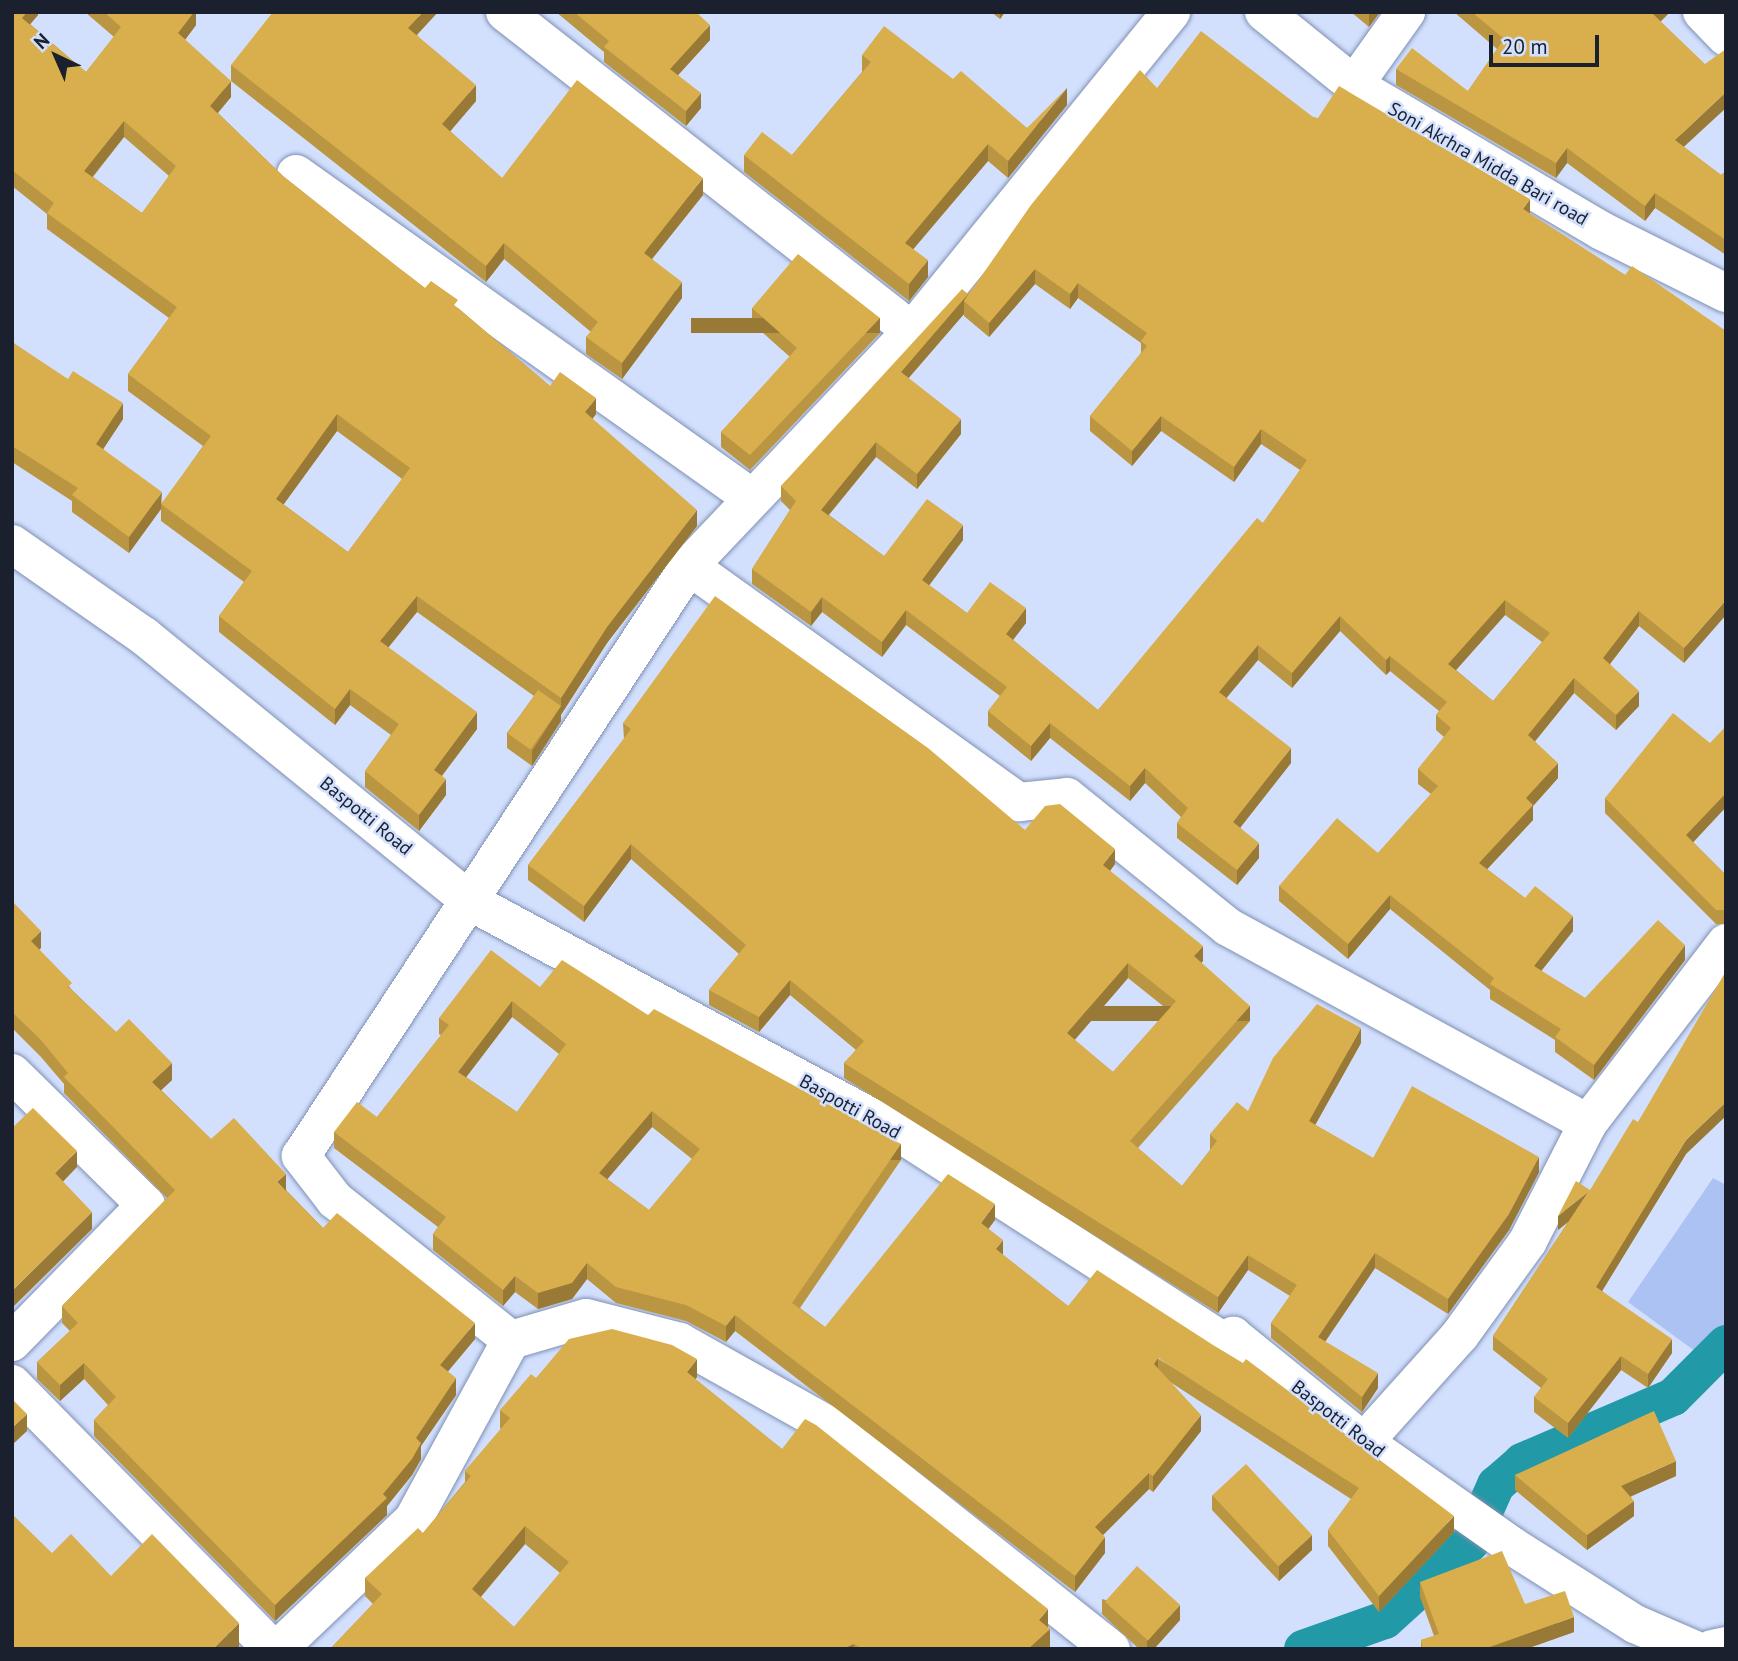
<!DOCTYPE html>
<html>
<head>
<meta charset="utf-8">
<style>
	body { margin:0 }
	#map { position:relative; width:1738px; height:1661px; overflow:hidden; background:#d2e0fe; font-family:"PT Sans",sans-serif }
	div>[style] { position:absolute }
	.green>* { inset:0; background:#acc2f3 }
	.canal>* { height:38px; margin:-19px; padding:0 19px; transform-origin:19px; border-radius:19px; background:#2299a6 }
	.roads { filter:drop-shadow(0 0 2px #8090b3) drop-shadow(0 0 2px #8090b3) }
	.street>* { height:38px; margin:-19px; padding:0 19px; transform-origin:19px; border-radius:19px; background:#fff }
	.highway>* { height:38px; margin:-19px; padding:0 19px; transform-origin:19px; border-radius:19px; background:#fff }
	.wall>* { inset:0; background:#bb9642 }
	.shaded-wall>* { inset:0; background:#987a36; transform-origin:0 0 }
	.building>* { inset:0; background:#d9af4d; transform-origin:0 0 }
	span { translate:-50% -50%; white-space:nowrap; text-align:center; line-height:1.15; -webkit-text-stroke:5px #d2e0fe; paint-order:stroke }
	.street-label { font-size:19px; color:#1a202e }
	.frame { position:absolute; inset:0; border:14px solid #1a202e; pointer-events:none }
	.north { position:absolute; left:21px; top:21px; width:70px; height:70px; -webkit-text-stroke:5px #d2e0fe; paint-order:stroke; rotate:316deg; font-size:19px; font-weight:700; line-height:28px; text-align:center; color:#1a202e }
	.north::after { content:''; display:block; margin:auto; width:24px; height:32px; background:#1a202e; clip-path:polygon(50% 0,100% 100%,50% 72%,0 100%) }
	.scale { position:absolute; left:1489px; top:35px; width:110px; height:32px; box-sizing:border-box; border:4px solid #1a202e; border-top:0; padding-left:9px; font-size:21px; line-height:24px; white-space:nowrap; color:#1a202e; -webkit-text-stroke:5px #d2e0fe; paint-order:stroke }
</style>
</head>
<body>
<div id="map">
	<div class="green">
		<div style="clip-path:polygon(1713px 1178px,1726px 1185px,1726px 1374px,1628px 1302px)"></div>
	</div>
	<div class="canal">
		<div style="left:1303px;top:1649px;width:87px;rotate:-19.5deg"></div>
		<div style="left:1385px;top:1620px;width:115px;rotate:-42.2deg"></div>
		<div style="left:1470px;top:1543px;width:64px;rotate:-65.9deg"></div>
		<div style="left:1496px;top:1485px;width:35px;rotate:-41deg"></div>
		<div style="left:1522px;top:1462px;width:164px;rotate:-23.3deg"></div>
		<div style="left:1673px;top:1397px;width:75px;rotate:-45deg"></div>
	</div>
	<div class="roads">
		<div class="street">
			<div style="left:505px;top:12px;width:517px;rotate:38.09deg"></div>
			<div style="left:1264px;top:12px;width:116px;rotate:39deg"></div>
			<div style="left:1354px;top:85px;width:288px;rotate:30.5deg"></div>
			<div style="left:1602px;top:231px;width:139px;rotate:26.6deg"></div>
			<div style="left:1702px;top:12px;width:35px;rotate:46deg"></div>
			<div style="left:1354px;top:85px;width:90px;rotate:-54.5deg"></div>
			<div style="left:296px;top:174px;width:559px;rotate:35.39deg"></div>
			<div style="left:12px;top:544px;width:161px;rotate:34.9deg"></div>
			<div style="left:144px;top:636px;width:424px;rotate:39.1deg"></div>
			<div style="left:473px;top:903px;width:479px;rotate:28.3deg"></div>
			<div style="left:895px;top:1130px;width:393px;rotate:32.8deg"></div>
			<div style="left:1225px;top:1343px;width:11px;rotate:-41deg"></div>
			<div style="left:1233px;top:1336px;width:169px;rotate:39deg"></div>
			<div style="left:1364px;top:1442px;width:181px;rotate:35.1deg"></div>
			<div style="left:1512px;top:1546px;width:146px;rotate:32.4deg"></div>
			<div style="left:1635px;top:1624px;width:63px;rotate:23.3deg"></div>
			<div style="left:689px;top:566px;width:406px;rotate:35.6deg"></div>
			<div style="left:1019px;top:802px;width:48px;rotate:-5.9deg"></div>
			<div style="left:1067px;top:797px;width:207px;rotate:38.9deg"></div>
			<div style="left:1228px;top:927px;width:410px;rotate:28.6deg"></div>
			<div style="left:12px;top:1073px;width:188px;rotate:44.6deg"></div>
			<div style="left:146px;top:1205px;width:192px;rotate:134.4deg"></div>
			<div style="left:511px;top:1340px;width:78px;rotate:-16.3deg"></div>
			<div style="left:586px;top:1318px;width:97px;rotate:14.3deg"></div>
			<div style="left:680px;top:1342px;width:170px;rotate:29.3deg"></div>
			<div style="left:828px;top:1425px;width:361px;rotate:38.4deg"></div>
			<div style="left:12px;top:1384px;width:371px;rotate:45.5deg"></div>
			<div style="left:1364px;top:1442px;width:144px;rotate:-48.1deg"></div>
			<div style="left:1460px;top:1335px;width:116px;rotate:-54.1deg"></div>
			<div style="left:1528px;top:1241px;width:132px;rotate:-63deg"></div>
			<div style="left:1588px;top:1123px;width:227px;rotate:-52.5deg"></div>
			<div style="left:278px;top:1649px;width:187px;rotate:-43.7deg"></div>
			<div style="left:413px;top:1520px;width:205px;rotate:-61.4deg"></div>
			<div style="left:511px;top:1340px;width:225px;rotate:-141.5deg"></div>
			<div style="left:335px;top:1200px;width:56px;rotate:-127.7deg"></div>
			<div style="left:301px;top:1156px;width:706px;rotate:-56.67deg"></div>
			<div style="left:689px;top:566px;width:324px;rotate:-46.5deg"></div>
			<div style="left:912px;top:331px;width:411px;rotate:-50.9deg"></div>
		</div>
		<div class="highway">
			<div style="left:1712px;top:1649px;width:14px;rotate:-12deg"></div>
		</div>
	</div>
	<div class="wall">
		<div style="clip-path:polygon(evenodd,12px 12px,38px 12px,38px 15px,30px 24px,86px 72px,114px 37px,85px 12px,196px 12px,196px 25px,185px 40px,231px 97px,218px 113px,283px 176px,395px 265px,425px 288px,458px 308px,550px 386px,596px 414px,592px 419px,697px 526px,607px 643px,561px 714px,561px 721px,532px 766px,507px 748px,507px 733px,534px 696px,417px 612px,388px 647px,477px 729px,442px 776px,446px 795px,419px 831px,365px 787px,365px 771px,391px 735px,350px 705px,335px 725px,219px 632px,219px 616px,244px 582px,161px 521px,161px 509px,129px 553px,72px 512px,72px 501px,12px 462px,12px 342px,123px 419px,103px 449px,162px 504px,203px 446px,128px 391px,128px 374px,169px 318px,47px 229px,47px 214px,12px 186px,12px 12px,124px 137px,169px 176px,142px 213px,93px 177px,124px 137px,12px 12px,337px 431px,402px 479px,348px 552px,283px 504px,337px 431px)"></div>
		<div style="clip-path:polygon(438px 12px,417px 35px,476px 101px,450px 131px,502px 178px,703px 195px,652px 259px,682px 298px,622px 379px,586px 354px,586px 337px,591px 332px,504px 259px,486px 282px,231px 81px,231px 65px)"></div>
		<div style="clip-path:polygon(556px 12px,696px 12px,710px 40px,678px 75px,701px 108px,686px 126px,604px 62px,604px 52px)"></div>
		<div style="clip-path:polygon(991px 12px,1005px 12px,1000px 19px)"></div>
		<div style="clip-path:polygon(1351px 12px,1380px 12px,1369px 27px)"></div>
		<div style="clip-path:polygon(1454px 12px,1670px 12px,1661px 21px,1684px 147px,1721px 175px,1726px 171px,1726px 255px,1655px 208px,1645px 221px,1567px 163px,1556px 178px,1396px 85px,1396px 69px,1468px 91px,1497px 49px)"></div>
		<div style="clip-path:polygon(862px 55px,953px 79px,1027px 128px,1067px 105px,1008px 178px,988px 161px,913px 249px,928px 277px,909px 301px,744px 172px,744px 155px,792px 155px,862px 72px)"></div>
		<div style="clip-path:polygon(evenodd,1157px 88px,1313px 117px,1530px 214px,1625px 275px,1726px 331px,1684px 663px,1639px 626px,1610px 664px,1639px 706px,1616px 730px,1574px 693px,1535px 741px,1558px 778px,1533px 806px,1533px 820px,1487px 869px,1525px 898px,1573px 931px,1541px 971px,1585px 998px,1685px 960px,1594px 1080px,1555px 1052px,1555px 1040px,1490px 999px,1490px 990px,1390px 909px,1348px 959px,1279px 901px,1279px 886px,1378px 853px,1431px 794px,1418px 784px,1418px 769px,1444px 737px,1436px 730px,1436px 715px,1439px 711px,1390px 671px,1386px 675px,1340px 631px,1292px 688px,1258px 660px,1226px 698px,1291px 763px,1240px 827px,1259px 858px,1237px 885px,1177px 838px,1177px 823px,1181px 817px,1145px 783px,1130px 801px,1050px 738px,1031px 761px,988px 726px,988px 711px,1000px 696px,906px 625px,882px 657px,822px 612px,811px 626px,752px 584px,752px 569px,790px 510px,781px 501px,781px 486px,968px 294px,1157px 88px,1035px 284px,1070px 309px,1078px 298px,1141px 343px,1141px 353px,1090px 416px,1090px 431px,1132px 466px,1161px 431px,1234px 482px,1261px 444px,1300px 470px,1263px 523px,1098px 710px,1013px 640px,1026px 623px,967px 613px,929px 585px,963px 540px,884px 556px,829px 515px,876px 457px,917px 489px,961px 434px,908px 378px,964px 314px,964px 316px,989px 337px,1035px 284px,1157px 88px,1505px 615px,1542px 642px,1493px 701px,1456px 670px,1505px 615px)"></div>
		<div style="clip-path:polygon(752px 308px,880px 333px,750px 470px,721px 447px,721px 432px,790px 357px,752px 323px)"></div>
		<div style="clip-path:polygon(evenodd,623px 723px,1025px 830px,1115px 864px,1110px 871px,1203px 961px,1201px 963px,1250px 1021px,1138px 1148px,1182px 1186px,1210px 1150px,1210px 1134px,1361px 1043px,1315px 1125px,1373px 1158px,1539px 1172px,1509px 1230px,1448px 1314px,1375px 1268px,1325px 1342px,1378px 1388px,1362px 1412px,1271px 1338px,1271px 1323px,1290px 1296px,1248px 1270px,1218px 1313px,844px 1078px,844px 1063px,856px 1050px,790px 995px,759px 1032px,709px 1005px,709px 990px,739px 954px,631px 859px,584px 922px,528px 880px,528px 865px,624px 739px,623px 723px,1128px 978px,1168px 1010px,1113px 1072px,1074px 1040px,1128px 978px)"></div>
		<div style="clip-path:polygon(1710px 743px,1726px 807px,1693px 842px,1726px 875px,1726px 924px,1716px 924px,1605px 813px,1605px 798px)"></div>
		<div style="clip-path:polygon(12px 901px,41px 948px,39px 949px,72px 990px,116px 1032px,172px 1080px,161px 1090px,211px 1139px,286px 1190px,323px 1228px,475px 1339px,448px 1371px,456px 1395px,421px 1446px,421px 1459px,412px 1475px,387px 1506px,387px 1515px,275px 1621px,94px 1436px,94px 1420px,108px 1405px,84px 1379px,60px 1401px,37px 1379px,37px 1362px,70px 1331px,62px 1323px,62px 1306px,167px 1198px,64px 1093px,64px 1084px,41px 1057px,12px 1028px)"></div>
		<div style="clip-path:polygon(evenodd,540px 987px,648px 1015px,901px 1160px,800px 1308px,825px 1327px,995px 1220px,988px 1229px,1003px 1255px,1068px 1306px,1454px 1532px,1379px 1612px,1328px 1546px,1328px 1530px,1351px 1499px,1170px 1382px,1201px 1431px,1153px 1492px,1149px 1489px,1103px 1535px,1105px 1553px,1075px 1592px,735px 1331px,726px 1342px,686px 1321px,616px 1303px,587px 1279px,572px 1299px,538px 1309px,515px 1292px,503px 1306px,433px 1250px,433px 1234px,438px 1227px,334px 1148px,334px 1132px,377px 1117px,441px 1035px,439px 1034px,439px 1018px,540px 987px,512px 1017px,559px 1054px,517px 1112px,466px 1077px,512px 1017px,540px 987px,652px 1127px,692px 1159px,649px 1210px,607px 1179px,652px 1127px)"></div>
		<div style="clip-path:polygon(1686px 1154px,1602px 1291px,1672px 1353px,1648px 1388px,1621px 1370px,1568px 1438px,1534px 1412px,1534px 1397px,1541px 1388px,1493px 1350px,1493px 1336px,1568px 1222px,1558px 1230px,1590px 1190px)"></div>
		<div style="clip-path:polygon(evenodd,697px 1377px,695px 1379px,782px 1449px,1048px 1627px,1050px 1647px,1048px 1649px,330px 1649px,373px 1604px,365px 1596px,365px 1578px,423px 1533px,465px 1482px,465px 1471px,501px 1429px,500px 1428px,500px 1410px,536px 1378px,697px 1377px,525px 1544px,560px 1573px,514px 1627px,481px 1597px,525px 1544px)"></div>
		<div style="clip-path:polygon(1515px 1475px,1676px 1476px,1631px 1496px,1634px 1516px,1587px 1550px,1515px 1490px)"></div>
		<div style="clip-path:polygon(1212px 1495px,1312px 1550px,1279px 1581px,1212px 1510px)"></div>
		<div style="clip-path:polygon(1420px 1582px,1525px 1604px,1574px 1632px,1526px 1649px,1421px 1649px,1421px 1640px,1434px 1636px,1420px 1597px)"></div>
		<div style="clip-path:polygon(1102px 1599px,1180px 1620px,1154px 1649px,1139px 1649px,1102px 1614px)"></div>
	</div>
	<div class="shaded-wall">
		<div style="clip-path:polygon(27px 12px,38px 12px,38px 15px,22px 34px,22px 18px)"></div>
		<div style="clip-path:polygon(194px 12px,196px 12px,196px 25px,178px 49px,178px 33px)"></div>
		<div style="clip-path:polygon(423px 12px,438px 12px,408px 44px,408px 28px)"></div>
		<div style="clip-path:polygon(1000px 12px,1005px 12px,1000px 19px)"></div>
		<div style="clip-path:polygon(1369px 12px,1380px 12px,1369px 27px)"></div>
		<div style="clip-path:polygon(1654px 12px,1670px 12px,1653px 29px,1653px 14px)"></div>
		<div style="clip-path:polygon(710px 25px,710px 40px,670px 84px,670px 69px)"></div>
		<div style="clip-path:polygon(231px 81px,231px 97px,210px 122px,210px 106px)"></div>
		<div style="clip-path:polygon(476px 85px,476px 101px,442px 141px,442px 124px)"></div>
		<div style="clip-path:polygon(1067px 88px,1067px 105px,1008px 178px,1008px 161px)"></div>
		<div style="clip-path:polygon(1726px 92px,1726px 108px,1675px 155px,1675px 140px)"></div>
		<div style="clip-path:polygon(701px 93px,701px 108px,686px 126px,686px 111px)"></div>
		<div style="clip-path:polygon(124px 121px,124px 137px,84px 187px,84px 171px)"></div>
		<div style="clip-path:polygon(988px 144px,988px 161px,905px 259px,905px 243px)"></div>
		<div style="clip-path:polygon(1567px 148px,1567px 163px,1556px 178px,1556px 163px)"></div>
		<div style="clip-path:polygon(703px 178px,703px 195px,644px 269px,644px 253px)"></div>
		<div style="clip-path:polygon(1655px 193px,1655px 208px,1645px 221px,1645px 206px)"></div>
		<div style="clip-path:polygon(1530px 199px,1530px 214px,1523px 209px)"></div>
		<div style="clip-path:polygon(504px 243px,504px 259px,486px 282px,486px 266px)"></div>
		<div style="clip-path:polygon(928px 260px,928px 277px,909px 301px,909px 284px)"></div>
		<div style="clip-path:polygon(1035px 269px,1035px 284px,989px 337px,989px 323px)"></div>
		<div style="clip-path:polygon(682px 282px,682px 298px,622px 379px,622px 363px)"></div>
		<div style="clip-path:polygon(1078px 283px,1078px 298px,1070px 309px,1070px 294px)"></div>
		<div style="clip-path:polygon(968px 294px,964px 301px,964px 314px,901px 387px,901px 372px)"></div>
		<div style="left:880px;top:318px;width:15px;height:189px;rotate:90deg"></div>
		<div style="clip-path:polygon(596px 398px,596px 414px,585px 429px,585px 412px)"></div>
		<div style="clip-path:polygon(123px 403px,123px 419px,96px 460px,96px 444px)"></div>
		<div style="clip-path:polygon(337px 414px,337px 431px,276px 515px,276px 499px)"></div>
		<div style="clip-path:polygon(1161px 416px,1161px 431px,1132px 466px,1132px 451px)"></div>
		<div style="clip-path:polygon(961px 419px,961px 434px,917px 489px,917px 474px)"></div>
		<div style="clip-path:polygon(1261px 429px,1261px 444px,1234px 482px,1234px 467px)"></div>
		<div style="clip-path:polygon(876px 442px,876px 457px,821px 524px,821px 510px)"></div>
		<div style="clip-path:polygon(162px 492px,161px 509px,129px 553px,129px 537px)"></div>
		<div style="clip-path:polygon(697px 510px,697px 526px,607px 643px,561px 715px,561px 698px,607px 627px)"></div>
		<div style="clip-path:polygon(963px 525px,963px 540px,922px 595px,922px 580px)"></div>
		<div style="clip-path:polygon(417px 596px,417px 612px,380px 658px,380px 641px)"></div>
		<div style="clip-path:polygon(822px 597px,822px 612px,811px 626px,811px 612px)"></div>
		<div style="clip-path:polygon(1505px 600px,1505px 615px,1448px 679px,1448px 664px)"></div>
		<div style="clip-path:polygon(1726px 600px,1726px 615px,1684px 663px,1684px 648px)"></div>
		<div style="clip-path:polygon(1026px 608px,1026px 623px,1006px 649px,1006px 634px)"></div>
		<div style="clip-path:polygon(906px 610px,906px 625px,882px 657px,882px 642px)"></div>
		<div style="clip-path:polygon(1639px 611px,1639px 626px,1603px 673px,1603px 658px)"></div>
		<div style="clip-path:polygon(1340px 616px,1340px 631px,1292px 688px,1292px 673px)"></div>
		<div style="clip-path:polygon(1258px 645px,1258px 660px,1219px 707px,1219px 692px)"></div>
		<div style="clip-path:polygon(1390px 656px,1390px 671px,1386px 675px,1386px 660px)"></div>
		<div style="clip-path:polygon(1574px 678px,1574px 693px,1528px 750px,1528px 735px)"></div>
		<div style="clip-path:polygon(350px 689px,350px 705px,335px 725px,335px 709px)"></div>
		<div style="clip-path:polygon(1639px 691px,1639px 706px,1616px 730px,1616px 715px)"></div>
		<div style="clip-path:polygon(561px 706px,561px 721px,532px 766px,532px 751px)"></div>
		<div style="clip-path:polygon(477px 712px,477px 729px,434px 786px,434px 770px)"></div>
		<div style="clip-path:polygon(1050px 723px,1050px 738px,1031px 761px,1031px 746px)"></div>
		<div style="clip-path:polygon(1291px 748px,1291px 763px,1233px 837px,1233px 822px)"></div>
		<div style="clip-path:polygon(1558px 763px,1558px 778px,1533px 806px,1533px 820px,1479px 878px,1479px 863px,1526px 798px)"></div>
		<div style="clip-path:polygon(1145px 768px,1145px 783px,1130px 801px,1130px 786px)"></div>
		<div style="clip-path:polygon(446px 779px,446px 795px,419px 831px,419px 815px)"></div>
		<div style="clip-path:polygon(1726px 793px,1726px 807px,1686px 850px,1686px 835px)"></div>
		<div style="clip-path:polygon(1259px 843px,1259px 858px,1237px 885px,1237px 870px)"></div>
		<div style="clip-path:polygon(631px 844px,631px 859px,584px 922px,584px 906px)"></div>
		<div style="clip-path:polygon(1115px 849px,1115px 864px,1103px 880px,1103px 865px)"></div>
		<div style="clip-path:polygon(1390px 895px,1390px 909px,1348px 959px,1348px 944px)"></div>
		<div style="clip-path:polygon(1573px 916px,1573px 931px,1534px 980px,1534px 966px)"></div>
		<div style="clip-path:polygon(41px 931px,41px 948px,31px 957px,31px 941px)"></div>
		<div style="clip-path:polygon(1685px 945px,1685px 960px,1594px 1080px,1594px 1065px)"></div>
		<div style="clip-path:polygon(1203px 946px,1203px 961px,1194px 971px,1194px 956px)"></div>
		<div style="clip-path:polygon(1128px 963px,1128px 978px,1067px 1049px,1067px 1033px)"></div>
		<div style="clip-path:polygon(790px 980px,790px 995px,759px 1032px,759px 1017px)"></div>
		<div style="clip-path:polygon(512px 1001px,512px 1017px,458px 1088px,458px 1072px)"></div>
		<div style="left:1250px;top:1006px;width:15px;height:181px;rotate:90deg"></div>
		<div style="clip-path:polygon(1361px 1028px,1361px 1043px,1309px 1136px,1309px 1121px)"></div>
		<div style="clip-path:polygon(172px 1063px,172px 1080px,152px 1099px,152px 1082px)"></div>
		<div style="clip-path:polygon(1726px 1102px,1726px 1116px,1686px 1154px,1596px 1301px,1596px 1287px,1686px 1140px)"></div>
		<div style="clip-path:polygon(652px 1111px,652px 1127px,599px 1189px,599px 1173px)"></div>
		<div style="left:901px;top:1144px;width:16px;height:193px;rotate:90deg"></div>
		<div style="clip-path:polygon(77px 1151px,77px 1167px,55px 1190px,55px 1173px)"></div>
		<div style="clip-path:polygon(1539px 1157px,1539px 1172px,1509px 1230px,1448px 1314px,1448px 1299px)"></div>
		<div style="clip-path:polygon(286px 1174px,286px 1191px,277px 1182px)"></div>
		<div style="clip-path:polygon(1588px 1192px,1588px 1206px,1558px 1230px,1558px 1216px)"></div>
		<div style="clip-path:polygon(995px 1204px,995px 1220px,981px 1239px,981px 1223px)"></div>
		<div style="clip-path:polygon(92px 1212px,92px 1229px,12px 1308px,12px 1291px)"></div>
		<div style="clip-path:polygon(1003px 1240px,1003px 1256px,996px 1249px)"></div>
		<div style="clip-path:polygon(1375px 1253px,1375px 1268px,1318px 1352px,1318px 1337px)"></div>
		<div style="clip-path:polygon(1248px 1255px,1248px 1270px,1218px 1313px,1218px 1297px)"></div>
		<div style="clip-path:polygon(587px 1263px,587px 1279px,572px 1299px,538px 1309px,538px 1293px)"></div>
		<div style="clip-path:polygon(515px 1276px,515px 1292px,503px 1306px,503px 1290px)"></div>
		<div style="clip-path:polygon(735px 1315px,735px 1331px,726px 1342px,726px 1326px)"></div>
		<div style="clip-path:polygon(475px 1323px,475px 1339px,440px 1381px,440px 1365px)"></div>
		<div style="clip-path:polygon(1672px 1339px,1672px 1353px,1648px 1388px,1648px 1374px)"></div>
		<div style="clip-path:polygon(1621px 1356px,1621px 1370px,1568px 1438px,1568px 1423px)"></div>
		<div style="clip-path:polygon(1158px 1358px,1158px 1374px,1154px 1364px)"></div>
		<div style="clip-path:polygon(697px 1359px,697px 1377px,687px 1390px,687px 1372px)"></div>
		<div style="clip-path:polygon(84px 1363px,84px 1379px,60px 1401px,60px 1385px)"></div>
		<div style="clip-path:polygon(1378px 1373px,1378px 1388px,1362px 1412px,1362px 1397px)"></div>
		<div style="clip-path:polygon(456px 1378px,456px 1395px,421px 1446px,421px 1459px,412px 1475px,387px 1506px,387px 1515px,275px 1621px,275px 1605px,416px 1438px)"></div>
		<div style="clip-path:polygon(27px 1414px,27px 1431px,12px 1445px,12px 1428px)"></div>
		<div style="clip-path:polygon(1201px 1415px,1201px 1431px,1153px 1492px,1153px 1476px)"></div>
		<div style="clip-path:polygon(1676px 1461px,1676px 1476px,1621px 1501px,1621px 1486px)"></div>
		<div style="clip-path:polygon(1149px 1473px,1149px 1489px,1095px 1543px,1095px 1527px)"></div>
		<div style="clip-path:polygon(1634px 1501px,1634px 1516px,1587px 1550px,1587px 1535px)"></div>
		<div style="clip-path:polygon(1454px 1516px,1454px 1532px,1379px 1612px,1379px 1596px)"></div>
		<div style="clip-path:polygon(525px 1526px,525px 1544px,472px 1607px,472px 1589px)"></div>
		<div style="clip-path:polygon(1312px 1535px,1312px 1550px,1279px 1581px,1279px 1566px)"></div>
		<div style="clip-path:polygon(1105px 1537px,1105px 1553px,1075px 1592px,1075px 1576px)"></div>
		<div style="clip-path:polygon(1180px 1605px,1180px 1620px,1154px 1649px,1147px 1649px,1147px 1641px)"></div>
		<div style="clip-path:polygon(1048px 1609px,1048px 1627px,1039px 1638px,1039px 1620px)"></div>
		<div style="clip-path:polygon(1574px 1617px,1574px 1632px,1526px 1649px,1484px 1649px)"></div>
		<div style="clip-path:polygon(239px 1623px,239px 1647px,238px 1649px,213px 1649px)"></div>
		<div style="clip-path:polygon(1050px 1629px,1050px 1647px,1048px 1649px,1028px 1649px)"></div>
		<div style="clip-path:polygon(854px 1644px,854px 1649px,842px 1649px)"></div>
	</div>
	<div class="building">
		<div style="clip-path:polygon(evenodd,12px 12px,27px 12px,22px 18px,86px 72px,121px 27px,104px 12px,194px 12px,178px 33px,231px 81px,210px 106px,283px 176px,395px 265px,425px 288px,431px 281px,458px 300px,454px 305px,550px 386px,560px 372px,596px 398px,585px 412px,697px 510px,607px 627px,561px 698px,417px 596px,380px 641px,477px 712px,434px 770px,446px 779px,419px 815px,365px 771px,399px 724px,350px 689px,335px 709px,219px 616px,252px 571px,161px 504px,211px 436px,128px 374px,177px 307px,47px 213px,54px 203px,12px 170px,12px 12px,124px 121px,176px 166px,142px 213px,84px 171px,124px 121px,12px 12px,337px 414px,410px 468px,348px 552px,276px 499px,337px 414px)"></div>
		<div style="clip-path:polygon(273px 12px,423px 12px,408px 28px,476px 85px,442px 124px,502px 178px,577px 80px,703px 178px,644px 253px,682px 282px,622px 363px,586px 337px,598px 322px,504px 243px,486px 266px,231px 65px)"></div>
		<div style="clip-path:polygon(574px 12px,696px 12px,710px 25px,670px 69px,701px 93px,686px 111px,604px 47px,609px 41px)"></div>
		<div style="clip-path:polygon(1472px 12px,1654px 12px,1653px 14px,1705px 64px,1726px 49px,1726px 92px,1675px 140px,1721px 175px,1726px 171px,1726px 240px,1655px 193px,1645px 206px,1567px 148px,1556px 163px,1396px 69px,1412px 48px,1468px 91px,1504px 39px)"></div>
		<div style="clip-path:polygon(884px 26px,953px 79px,961px 71px,1027px 128px,1067px 88px,1008px 161px,988px 144px,905px 243px,928px 260px,909px 284px,744px 155px,762px 132px,792px 155px,871px 62px,862px 55px)"></div>
		<div style="clip-path:polygon(evenodd,1201px 31px,1313px 117px,1318px 118px,1339px 86px,1530px 199px,1523px 209px,1625px 275px,1632px 266px,1726px 331px,1726px 600px,1684px 648px,1639px 611px,1603px 658px,1639px 691px,1616px 715px,1574px 678px,1528px 735px,1558px 763px,1526px 798px,1533px 805px,1479px 863px,1525px 898px,1535px 886px,1573px 916px,1534px 966px,1585px 998px,1658px 920px,1685px 945px,1594px 1065px,1555px 1037px,1561px 1029px,1490px 984px,1494px 978px,1390px 895px,1348px 944px,1279px 886px,1337px 818px,1378px 853px,1438px 786px,1418px 769px,1451px 728px,1436px 715px,1447px 702px,1390px 656px,1386px 660px,1340px 616px,1292px 673px,1258px 645px,1219px 692px,1291px 748px,1233px 822px,1259px 843px,1237px 870px,1177px 823px,1188px 808px,1145px 768px,1130px 786px,1050px 723px,1031px 746px,988px 711px,1007px 687px,906px 610px,882px 642px,822px 597px,811px 612px,752px 569px,796px 501px,781px 486px,962px 289px,968px 294px,901px 372px,961px 419px,917px 474px,876px 442px,821px 510px,884px 556px,927px 499px,963px 525px,922px 580px,967px 613px,990px 582px,1026px 608px,1006px 634px,1098px 710px,1257px 518px,1263px 523px,1307px 460px,1261px 429px,1234px 467px,1161px 416px,1132px 451px,1090px 416px,1147px 346px,1141px 341px,1147px 333px,1078px 283px,1070px 294px,1035px 269px,989px 323px,964px 301px,1031px 205px,1140px 70px,1157px 88px,1201px 31px,1505px 600px,1550px 633px,1493px 701px,1448px 664px,1505px 600px)"></div>
		<div style="clip-path:polygon(798px 254px,880px 318px,750px 455px,721px 432px,797px 348px,752px 308px)"></div>
		<div style="clip-path:polygon(12px 342px,68px 379px,73px 371px,123px 403px,96px 444px,162px 492px,129px 537px,72px 495px,78px 488px,12px 446px)"></div>
		<div style="clip-path:polygon(evenodd,715px 596px,928px 748px,1025px 830px,1045px 806px,1060px 804px,1115px 849px,1103px 865px,1203px 946px,1194px 956px,1250px 1006px,1130px 1141px,1182px 1186px,1217px 1141px,1210px 1134px,1237px 1102px,1248px 1111px,1273px 1058px,1317px 1004px,1361px 1028px,1309px 1121px,1373px 1158px,1412px 1086px,1539px 1157px,1509px 1214px,1448px 1299px,1375px 1253px,1318px 1337px,1378px 1373px,1362px 1397px,1271px 1323px,1297px 1285px,1248px 1255px,1218px 1297px,844px 1063px,864px 1041px,790px 980px,759px 1017px,709px 990px,746px 945px,631px 844px,584px 906px,528px 865px,631px 729px,623px 723px,715px 596px,1128px 963px,1176px 1001px,1113px 1072px,1067px 1033px,1128px 963px)"></div>
		<div style="left:538px;top:690px;width:28px;height:53px;rotate:35deg"></div>
		<div style="clip-path:polygon(1673px 713px,1710px 743px,1726px 726px,1726px 793px,1686px 835px,1726px 875px,1726px 910px,1716px 910px,1605px 798px)"></div>
		<div style="clip-path:polygon(12px 901px,41px 931px,31px 941px,72px 983px,68px 987px,116px 1032px,129px 1019px,172px 1063px,152px 1082px,211px 1139px,234px 1118px,286px 1174px,277px 1182px,323px 1228px,337px 1213px,475px 1323px,440px 1365px,456px 1378px,416px 1438px,421px 1443px,412px 1459px,383px 1494px,387px 1498px,275px 1605px,94px 1420px,116px 1397px,84px 1363px,60px 1385px,37px 1362px,78px 1323px,62px 1306px,175px 1190px,64px 1077px,68px 1073px,41px 1040px,12px 1012px)"></div>
		<div style="clip-path:polygon(evenodd,491px 950px,540px 987px,562px 960px,648px 1015px,654px 1009px,901px 1144px,792px 1303px,825px 1327px,948px 1174px,995px 1204px,981px 1223px,1003px 1240px,996px 1249px,1068px 1306px,1097px 1270px,1213px 1345px,1243px 1363px,1246px 1359px,1454px 1516px,1379px 1596px,1328px 1530px,1359px 1488px,1158px 1358px,1154px 1364px,1201px 1415px,1153px 1476px,1149px 1473px,1095px 1527px,1105px 1537px,1075px 1576px,735px 1315px,726px 1326px,686px 1305px,616px 1287px,587px 1263px,572px 1283px,538px 1293px,515px 1276px,503px 1290px,433px 1234px,446px 1217px,334px 1132px,357px 1102px,377px 1117px,449px 1025px,439px 1018px,491px 950px,512px 1001px,566px 1044px,517px 1112px,458px 1072px,512px 1001px,491px 950px,652px 1111px,700px 1149px,649px 1210px,599px 1173px,652px 1111px)"></div>
		<div style="clip-path:polygon(1726px 971px,1726px 1102px,1686px 1140px,1596px 1287px,1672px 1339px,1648px 1374px,1621px 1356px,1568px 1423px,1534px 1397px,1548px 1379px,1493px 1336px,1588px 1192px,1558px 1216px,1576px 1181px,1590px 1190px,1633px 1119px,1638px 1122px)"></div>
		<div style="clip-path:polygon(33px 1108px,77px 1151px,55px 1173px,92px 1212px,12px 1291px,12px 1128px)"></div>
		<div style="clip-path:polygon(evenodd,612px 1329px,672px 1345px,697px 1359px,687px 1372px,782px 1449px,805px 1419px,816px 1425px,1048px 1609px,1039px 1620px,1050px 1629px,1028px 1649px,862px 1649px,854px 1644px,842px 1649px,330px 1649px,382px 1594px,365px 1578px,418px 1528px,423px 1533px,471px 1476px,465px 1471px,510px 1418px,500px 1410px,531px 1374px,536px 1378px,569px 1339px,612px 1329px,525px 1526px,569px 1562px,514px 1627px,472px 1589px,525px 1526px)"></div>
		<div style="clip-path:polygon(12px 1399px,27px 1414px,12px 1428px)"></div>
		<div style="clip-path:polygon(1654px 1411px,1676px 1461px,1621px 1486px,1634px 1501px,1587px 1535px,1515px 1475px)"></div>
		<div style="left:1246px;top:1464px;width:97px;height:46px;rotate:47deg"></div>
		<div style="clip-path:polygon(12px 1514px,52px 1553px,71px 1534px,111px 1576px,152px 1534px,239px 1623px,213px 1649px,12px 1649px)"></div>
		<div style="clip-path:polygon(1502px 1551px,1525px 1604px,1565px 1591px,1574px 1617px,1484px 1649px,1423px 1649px,1421px 1640px,1439px 1634px,1420px 1582px)"></div>
		<div style="left:1137px;top:1566px;width:58px;height:48px;rotate:42deg"></div>
	</div>
	<div class="street-label">
		<span style="left:1488px;top:164px;rotate:30deg">Soni Akrhra Midda Bari road</span>
		<span style="left:366px;top:816px;rotate:39deg">Baspotti Road</span>
		<span style="left:850px;top:1107px;rotate:29deg">Baspotti Road</span>
		<span style="left:1338px;top:1419px;rotate:38deg">Baspotti Road</span>
	</div>
	<div class="frame"></div>
	<div class="north">N</div>
	<div class="scale">20 m</div>
</div>
</body>
</html>
